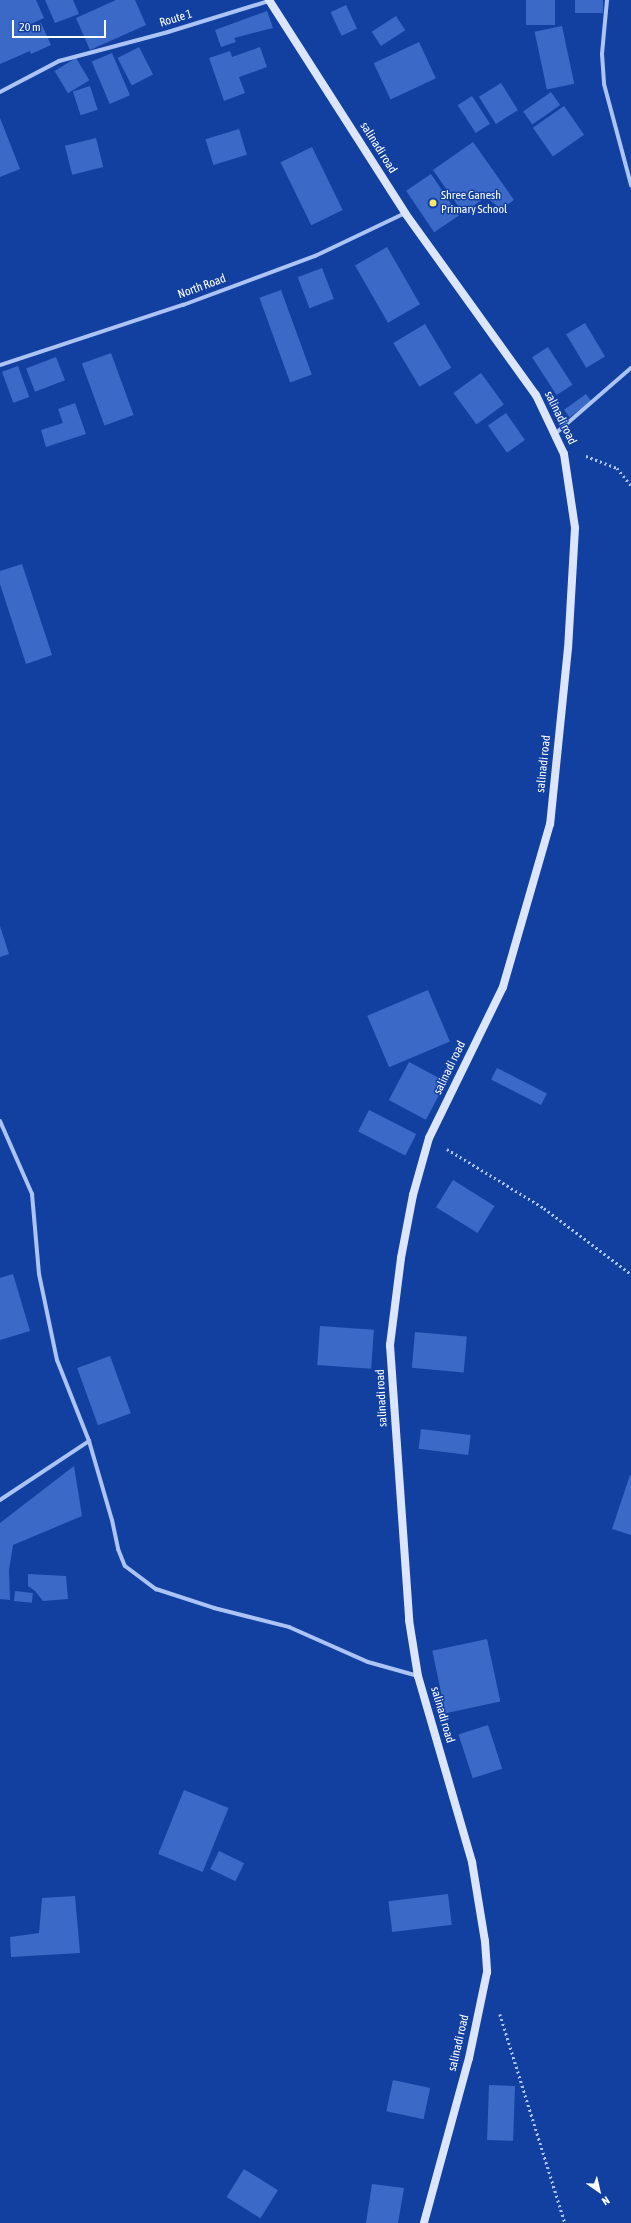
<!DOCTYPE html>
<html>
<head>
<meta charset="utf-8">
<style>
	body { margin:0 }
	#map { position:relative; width:631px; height:2223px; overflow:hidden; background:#1240a1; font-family:"Asap Condensed",sans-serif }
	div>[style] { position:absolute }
	.building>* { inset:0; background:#3b69c8; transform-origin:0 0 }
	.path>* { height:2.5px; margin-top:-1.25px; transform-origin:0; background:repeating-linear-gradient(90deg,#abc4f5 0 2px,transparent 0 5px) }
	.street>* { height:4px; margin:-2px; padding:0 2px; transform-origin:2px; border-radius:2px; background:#abc4f5 }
	.secondary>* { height:8px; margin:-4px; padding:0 4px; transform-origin:4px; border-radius:4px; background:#dbe6fe }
	.dots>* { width:11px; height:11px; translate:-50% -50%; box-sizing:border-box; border:2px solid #1240a1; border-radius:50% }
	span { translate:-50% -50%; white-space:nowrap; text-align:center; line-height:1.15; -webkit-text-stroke:3px #1240a1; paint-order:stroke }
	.street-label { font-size:12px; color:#fff }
	.poi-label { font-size:12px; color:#fff }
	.left { translate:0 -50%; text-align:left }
	.north { position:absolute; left:579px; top:2171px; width:40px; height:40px; -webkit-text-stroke:3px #1240a1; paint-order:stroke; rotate:146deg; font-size:11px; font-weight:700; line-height:16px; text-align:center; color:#fff }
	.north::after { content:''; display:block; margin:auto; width:14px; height:18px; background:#fff; clip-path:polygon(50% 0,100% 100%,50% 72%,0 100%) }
	.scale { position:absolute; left:12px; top:20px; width:94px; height:18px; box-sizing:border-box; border:2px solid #fff; border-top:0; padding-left:5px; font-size:12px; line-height:14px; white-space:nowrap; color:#fff; -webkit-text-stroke:3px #1240a1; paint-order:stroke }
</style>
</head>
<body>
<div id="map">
	<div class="building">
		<div style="clip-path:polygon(0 0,36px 0,44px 18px,20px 29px,21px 32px,41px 23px,51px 45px,31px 54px,30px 51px,0 64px)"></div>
		<div style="clip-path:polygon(45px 0,73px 0,79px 14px,55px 23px)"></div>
		<div style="clip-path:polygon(116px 0,135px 0,146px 25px,90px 50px,76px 18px)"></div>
		<div style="left:526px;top:0;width:29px;height:25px"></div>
		<div style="left:575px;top:0;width:28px;height:13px"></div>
		<div style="left:346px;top:5px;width:26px;height:17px;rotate:65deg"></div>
		<div style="clip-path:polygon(267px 11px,273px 28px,234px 38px,236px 42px,221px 47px,215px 30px)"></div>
		<div style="left:396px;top:16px;width:17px;height:29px;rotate:57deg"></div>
		<div style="left:562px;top:26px;width:59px;height:28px;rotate:78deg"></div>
		<div style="left:419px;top:42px;width:40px;height:50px;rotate:65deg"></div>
		<div style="left:139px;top:47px;width:31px;height:24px;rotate:63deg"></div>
		<div style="clip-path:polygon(260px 47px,267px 67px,239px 77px,245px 93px,224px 101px,209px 58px,230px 51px,232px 57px)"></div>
		<div style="left:112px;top:53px;width:46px;height:22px;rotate:67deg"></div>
		<div style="left:76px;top:58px;width:26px;height:25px;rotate:59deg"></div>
		<div style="left:501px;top:83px;width:32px;height:26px;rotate:58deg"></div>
		<div style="left:90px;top:86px;width:25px;height:18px;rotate:72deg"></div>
		<div style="left:551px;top:92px;width:16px;height:34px;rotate:55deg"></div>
		<div style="left:472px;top:96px;width:33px;height:17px;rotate:57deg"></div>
		<div style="left:564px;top:106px;width:35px;height:38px;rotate:55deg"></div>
		<div style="clip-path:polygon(0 118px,20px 169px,0 177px)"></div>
		<div style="left:239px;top:129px;width:27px;height:35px;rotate:73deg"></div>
		<div style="left:96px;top:138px;width:30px;height:32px;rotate:76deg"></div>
		<div style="clip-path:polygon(473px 142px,514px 200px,501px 209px,486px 197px,463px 213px,433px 170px)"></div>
		<div style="left:312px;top:147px;width:70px;height:35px;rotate:64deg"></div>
		<div style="left:431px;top:174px;width:50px;height:30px;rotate:56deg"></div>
		<div style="left:387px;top:247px;width:66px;height:37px;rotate:60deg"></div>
		<div style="left:322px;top:268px;width:33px;height:26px;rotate:69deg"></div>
		<div style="left:281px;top:290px;width:90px;height:23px;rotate:70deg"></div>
		<div style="left:585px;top:323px;width:39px;height:22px;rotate:59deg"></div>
		<div style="left:425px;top:324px;width:51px;height:37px;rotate:59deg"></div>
		<div style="left:548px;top:347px;width:45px;height:19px;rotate:57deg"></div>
		<div style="left:111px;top:353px;width:66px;height:31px;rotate:70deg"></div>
		<div style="left:56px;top:357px;width:25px;height:32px;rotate:69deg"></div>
		<div style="left:18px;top:366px;width:33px;height:17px;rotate:70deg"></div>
		<div style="left:481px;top:373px;width:39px;height:34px;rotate:54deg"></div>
		<div style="left:586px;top:394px;width:9px;height:27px;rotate:54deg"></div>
		<div style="clip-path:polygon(75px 403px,86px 434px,46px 447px,41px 430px,63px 423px,58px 409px)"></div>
		<div style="left:506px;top:413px;width:33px;height:22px;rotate:55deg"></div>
		<div style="clip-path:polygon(22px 564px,52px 655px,26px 664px,0 584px,0 571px)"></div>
		<div style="clip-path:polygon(0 926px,9px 954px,0 957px)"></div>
		<div style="left:428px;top:990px;width:56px;height:66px;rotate:67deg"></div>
		<div style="left:409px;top:1062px;width:42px;height:43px;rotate:28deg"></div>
		<div style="left:497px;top:1068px;width:56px;height:13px;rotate:27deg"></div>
		<div style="left:369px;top:1110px;width:53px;height:24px;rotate:27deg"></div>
		<div style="left:453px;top:1180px;width:49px;height:32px;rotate:32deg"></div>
		<div style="clip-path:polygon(13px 1274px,30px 1331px,0 1340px,0 1278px)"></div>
		<div style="left:320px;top:1326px;width:54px;height:39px;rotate:4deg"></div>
		<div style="left:415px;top:1332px;width:52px;height:36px;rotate:5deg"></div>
		<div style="left:110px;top:1356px;width:61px;height:35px;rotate:70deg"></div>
		<div style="left:421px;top:1429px;width:50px;height:20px;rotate:7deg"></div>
		<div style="clip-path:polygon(74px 1466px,82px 1516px,13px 1545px,9px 1570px,10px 1600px,0 1599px,0 1523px)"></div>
		<div style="clip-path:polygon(630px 1475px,631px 1476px,631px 1535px,612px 1529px)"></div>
		<div style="clip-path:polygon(28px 1574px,66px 1576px,68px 1599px,43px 1601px,35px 1591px,28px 1586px)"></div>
		<div style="left:15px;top:1591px;width:18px;height:10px;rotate:6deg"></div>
		<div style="left:487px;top:1639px;width:64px;height:56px;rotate:78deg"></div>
		<div style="left:488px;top:1725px;width:46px;height:31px;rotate:72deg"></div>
		<div style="left:184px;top:1790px;width:48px;height:69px;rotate:22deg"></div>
		<div style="left:219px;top:1851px;width:28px;height:20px;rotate:26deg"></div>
		<div style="left:448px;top:1894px;width:31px;height:60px;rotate:83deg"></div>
		<div style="clip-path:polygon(75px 1896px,80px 1953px,11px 1957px,10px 1937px,39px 1933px,42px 1898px)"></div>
		<div style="left:393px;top:2080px;width:38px;height:32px;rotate:12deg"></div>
		<div style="left:489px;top:2085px;width:26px;height:55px;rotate:2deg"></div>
		<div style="left:244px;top:2169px;width:40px;height:33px;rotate:32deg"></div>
		<div style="clip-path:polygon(372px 2184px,404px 2188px,398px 2223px,366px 2223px)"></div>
	</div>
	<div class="path">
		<div style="left:586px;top:456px;width:33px;rotate:21deg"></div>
		<div style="left:617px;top:468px;width:22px;rotate:51deg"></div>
		<div style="left:447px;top:1149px;width:114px;rotate:31.3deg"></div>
		<div style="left:544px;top:1208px;width:109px;rotate:37.2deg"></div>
		<div style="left:500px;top:2014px;width:219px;rotate:72.7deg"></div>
	</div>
	<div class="street">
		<div style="left:607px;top:0;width:54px;rotate:95.3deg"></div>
		<div style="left:602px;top:54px;width:30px;rotate:86deg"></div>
		<div style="left:604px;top:84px;width:105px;rotate:75deg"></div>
		<div style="left:0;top:92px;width:67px;rotate:-27.7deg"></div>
		<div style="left:59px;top:61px;width:113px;rotate:-14.9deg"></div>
		<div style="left:168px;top:32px;width:106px;rotate:-17.1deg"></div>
		<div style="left:0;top:365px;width:193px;rotate:-18.2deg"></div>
		<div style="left:183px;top:305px;width:141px;rotate:-20.4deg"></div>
		<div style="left:315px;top:256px;width:100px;rotate:-25.5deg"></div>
		<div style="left:555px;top:434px;width:101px;rotate:-41deg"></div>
		<div style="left:0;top:1121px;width:80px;rotate:66.3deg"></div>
		<div style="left:32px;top:1194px;width:80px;rotate:85deg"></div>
		<div style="left:39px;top:1274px;width:88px;rotate:78.2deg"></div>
		<div style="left:57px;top:1360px;width:87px;rotate:68.4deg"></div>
		<div style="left:89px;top:1441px;width:82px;rotate:73.8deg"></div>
		<div style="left:112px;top:1520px;width:30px;rotate:78deg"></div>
		<div style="left:118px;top:1549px;width:18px;rotate:68deg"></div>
		<div style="left:125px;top:1566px;width:39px;rotate:37deg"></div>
		<div style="left:156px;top:1589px;width:61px;rotate:18.1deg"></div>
		<div style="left:214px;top:1608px;width:77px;rotate:14.2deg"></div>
		<div style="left:289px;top:1627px;width:86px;rotate:23.9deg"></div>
		<div style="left:368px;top:1662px;width:52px;rotate:15.6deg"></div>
		<div style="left:0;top:1500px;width:107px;rotate:-33.5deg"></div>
	</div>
	<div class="secondary">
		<div style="left:269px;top:0;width:253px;rotate:57.4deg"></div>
		<div style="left:405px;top:213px;width:224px;rotate:54.3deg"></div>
		<div style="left:536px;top:395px;width:65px;rotate:64.6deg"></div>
		<div style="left:564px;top:454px;width:75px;rotate:81.5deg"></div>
		<div style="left:575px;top:528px;width:120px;rotate:93.3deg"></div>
		<div style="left:568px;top:648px;width:177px;rotate:95.8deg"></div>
		<div style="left:550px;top:824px;width:170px;rotate:106.1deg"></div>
		<div style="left:503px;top:987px;width:168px;rotate:116.1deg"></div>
		<div style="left:429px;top:1138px;width:59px;rotate:105.7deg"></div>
		<div style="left:413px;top:1195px;width:64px;rotate:100.8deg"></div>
		<div style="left:401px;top:1258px;width:88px;rotate:97.2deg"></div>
		<div style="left:390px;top:1345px;width:276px;rotate:86deg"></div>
		<div style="left:409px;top:1620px;width:57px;rotate:80.9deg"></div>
		<div style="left:418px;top:1676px;width:194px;rotate:73.8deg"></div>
		<div style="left:472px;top:1862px;width:80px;rotate:80.7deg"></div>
		<div style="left:485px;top:1941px;width:31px;rotate:86deg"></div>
		<div style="left:487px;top:1972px;width:88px;rotate:101.8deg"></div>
		<div style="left:469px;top:2058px;width:171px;rotate:105.3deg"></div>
	</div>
	<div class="dots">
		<div style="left:433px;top:203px;background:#ffe66f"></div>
	</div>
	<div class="street-label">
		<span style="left:176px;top:19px;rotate:-17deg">Route 1</span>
		<span style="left:378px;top:148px;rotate:58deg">salinadi road</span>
		<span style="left:202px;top:287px;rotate:-20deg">North Road</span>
		<span style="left:560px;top:418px;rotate:64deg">salinadi road</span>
		<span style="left:544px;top:764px;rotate:-84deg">salinadi road</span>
		<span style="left:450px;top:1068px;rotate:-64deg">salinadi road</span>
		<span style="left:382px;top:1398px;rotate:-93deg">salinadi road</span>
		<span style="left:442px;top:1715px;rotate:74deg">salinadi road</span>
		<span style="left:459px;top:2043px;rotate:-77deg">salinadi road</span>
	</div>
	<div class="poi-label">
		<span class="left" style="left:441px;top:203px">Shree Ganesh<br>Primary School</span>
	</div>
	<div class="north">N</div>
	<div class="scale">20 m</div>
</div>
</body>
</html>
